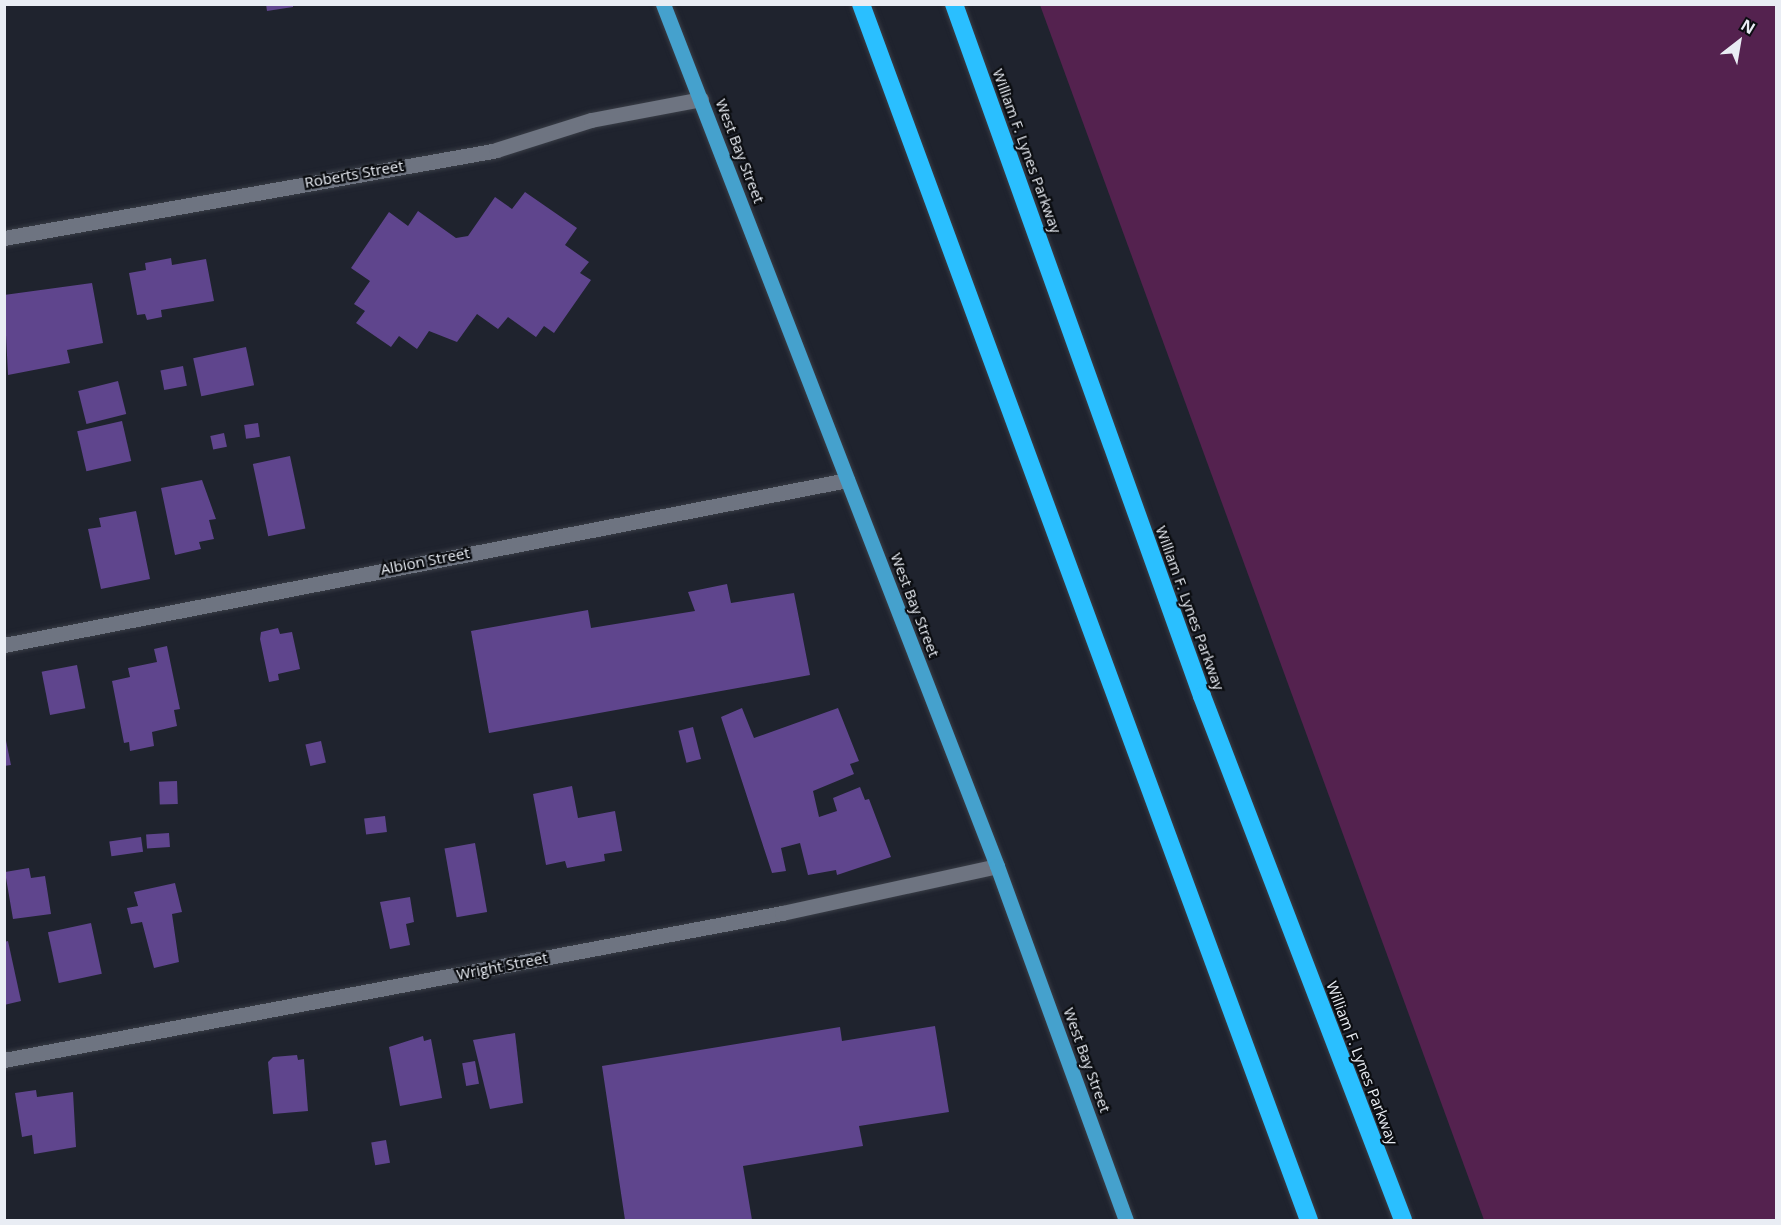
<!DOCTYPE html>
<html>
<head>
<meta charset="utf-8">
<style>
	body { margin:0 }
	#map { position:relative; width:1781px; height:1225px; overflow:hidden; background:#1f232e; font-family:"Open Sans",sans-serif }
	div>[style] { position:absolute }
	.green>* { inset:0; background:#54224f }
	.building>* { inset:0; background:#5f458d; transform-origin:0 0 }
	.roads { filter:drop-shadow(0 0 2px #3a3e47) drop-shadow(0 0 2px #3a3e47) }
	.street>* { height:15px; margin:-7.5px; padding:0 7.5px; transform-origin:7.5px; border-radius:7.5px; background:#6e7481 }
	.primary>* { height:15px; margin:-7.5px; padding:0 7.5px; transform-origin:7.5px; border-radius:7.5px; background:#45a1cd }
	.highway>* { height:18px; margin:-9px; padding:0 9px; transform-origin:9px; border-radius:9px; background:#2abfff }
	span { translate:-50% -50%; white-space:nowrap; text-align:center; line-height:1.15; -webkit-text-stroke:4.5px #0b0d11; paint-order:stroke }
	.street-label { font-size:15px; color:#e9edf4 }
	.frame { position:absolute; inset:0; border:6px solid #e9edf4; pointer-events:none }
	.north { position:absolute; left:1709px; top:12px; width:60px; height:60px; -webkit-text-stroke:4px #0b0d11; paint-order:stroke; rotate:31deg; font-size:16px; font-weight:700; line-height:24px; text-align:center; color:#e9edf4 }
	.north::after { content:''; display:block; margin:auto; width:21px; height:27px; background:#e9edf4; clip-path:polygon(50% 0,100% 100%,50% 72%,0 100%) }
</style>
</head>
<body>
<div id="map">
	<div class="green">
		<div style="clip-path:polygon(1040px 5px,1776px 5px,1776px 1220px,1484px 1220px)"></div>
	</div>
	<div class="building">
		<div style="clip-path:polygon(266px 4px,293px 4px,293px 7px,267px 11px)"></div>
		<div style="clip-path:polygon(525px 192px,577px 228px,565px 245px,589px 262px,580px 273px,591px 280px,554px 333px,544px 326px,536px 337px,508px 317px,498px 329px,477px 314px,457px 342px,429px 331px,417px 349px,399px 336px,391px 347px,356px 323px,365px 311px,354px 304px,370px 281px,351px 268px,389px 212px,408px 226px,418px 211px,456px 238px,468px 236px,495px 197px,512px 209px)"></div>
		<div style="clip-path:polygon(171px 258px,172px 265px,206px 259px,214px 301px,161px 310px,162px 317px,147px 320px,145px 314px,137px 315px,129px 273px,146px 270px,145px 263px)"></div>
		<div style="clip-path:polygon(92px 283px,103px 343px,67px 350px,70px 363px,8px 375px,4px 295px)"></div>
		<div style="left:246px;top:347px;width:39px;height:54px;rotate:78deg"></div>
		<div style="left:183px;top:366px;width:20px;height:23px;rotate:79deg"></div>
		<div style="left:118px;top:381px;width:34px;height:41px;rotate:76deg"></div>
		<div style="left:122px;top:421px;width:41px;height:46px;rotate:77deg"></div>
		<div style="left:258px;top:423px;width:14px;height:14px;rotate:82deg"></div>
		<div style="left:224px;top:433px;width:14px;height:14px;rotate:78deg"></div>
		<div style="left:290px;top:456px;width:74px;height:38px;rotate:78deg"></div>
		<div style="clip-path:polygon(202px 480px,216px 519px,209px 520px,214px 539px,199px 542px,201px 549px,175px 555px,161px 488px)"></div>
		<div style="clip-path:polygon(136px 511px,150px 579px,101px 589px,88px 529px,101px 527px,99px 518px)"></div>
		<div style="clip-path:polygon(727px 584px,731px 603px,794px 593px,810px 675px,489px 733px,471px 631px,588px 610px,591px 628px,695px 611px,688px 592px)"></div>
		<div style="clip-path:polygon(278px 628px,280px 634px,292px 632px,300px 669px,278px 674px,279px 680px,269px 682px,260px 639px,261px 632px)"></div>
		<div style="clip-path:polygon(167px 646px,180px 709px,174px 710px,177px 726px,152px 732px,154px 746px,130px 751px,129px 742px,124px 743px,112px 681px,130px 677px,128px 668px,157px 662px,154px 649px)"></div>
		<div style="left:77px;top:665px;width:44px;height:36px;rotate:79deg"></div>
		<div style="clip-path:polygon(742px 708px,754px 738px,838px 708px,859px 761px,850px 764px,854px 774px,813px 791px,819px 817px,837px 811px,833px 798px,860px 787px,865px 800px,869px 799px,891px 857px,837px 875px,836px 870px,808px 875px,800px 843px,781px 848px,786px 871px,772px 873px,721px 717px)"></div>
		<div style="left:693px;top:727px;width:33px;height:15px;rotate:76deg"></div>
		<div style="clip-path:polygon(4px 731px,11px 765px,4px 766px)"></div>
		<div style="left:321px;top:741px;width:22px;height:16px;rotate:77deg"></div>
		<div style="left:177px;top:781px;width:23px;height:18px;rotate:88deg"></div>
		<div style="clip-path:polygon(572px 786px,578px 818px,615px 811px,622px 851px,604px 854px,605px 861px,567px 868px,565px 861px,546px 865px,533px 794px)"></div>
		<div style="left:385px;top:816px;width:16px;height:21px;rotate:83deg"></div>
		<div style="left:169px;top:833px;width:14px;height:23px;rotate:86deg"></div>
		<div style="left:141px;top:837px;width:15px;height:32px;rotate:82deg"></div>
		<div style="left:475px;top:843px;width:70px;height:31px;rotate:80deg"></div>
		<div style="clip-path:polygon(29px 868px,31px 878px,45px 876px,51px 914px,13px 919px,5px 872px)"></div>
		<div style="clip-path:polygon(175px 883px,182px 912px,172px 914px,179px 962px,154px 968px,142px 922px,131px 924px,127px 908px,138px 906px,134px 892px)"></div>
		<div style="clip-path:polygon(410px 897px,414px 922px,406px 924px,410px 945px,390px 949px,380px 902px)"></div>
		<div style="left:91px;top:923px;width:52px;height:44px;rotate:78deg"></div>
		<div style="clip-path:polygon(8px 941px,21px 1001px,4px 1005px,4px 942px)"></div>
		<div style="clip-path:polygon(935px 1026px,949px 1112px,859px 1126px,863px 1146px,743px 1166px,752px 1220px,625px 1220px,602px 1066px,840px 1027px,842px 1041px)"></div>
		<div style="clip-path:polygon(515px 1033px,523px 1103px,490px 1109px,473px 1040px)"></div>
		<div style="clip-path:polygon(423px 1036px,424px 1041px,431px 1039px,442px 1098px,400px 1106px,389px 1047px)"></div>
		<div style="clip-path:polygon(297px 1055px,298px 1060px,304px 1059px,308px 1111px,273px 1114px,268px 1062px,273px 1057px)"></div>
		<div style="left:475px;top:1061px;width:23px;height:13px;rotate:80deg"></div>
		<div style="clip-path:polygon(36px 1090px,37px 1097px,73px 1092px,76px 1147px,34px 1154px,32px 1135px,22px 1137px,15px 1093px)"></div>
		<div style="left:386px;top:1140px;width:23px;height:15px;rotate:80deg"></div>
	</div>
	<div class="roads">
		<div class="street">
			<div style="left:4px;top:238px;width:500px;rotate:-10.1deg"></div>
			<div style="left:496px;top:150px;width:100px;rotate:-17.5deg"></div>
			<div style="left:591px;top:120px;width:112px;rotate:-10.8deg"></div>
			<div style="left:4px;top:645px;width:859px;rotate:-11.07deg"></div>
			<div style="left:4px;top:1060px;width:792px;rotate:-10.7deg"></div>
			<div style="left:782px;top:913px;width:220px;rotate:-12.3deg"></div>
		</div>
		<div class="primary">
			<div style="left:663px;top:4px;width:924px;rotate:68.82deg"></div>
			<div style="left:997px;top:866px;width:377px;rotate:70deg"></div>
		</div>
		<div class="highway">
			<div style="left:861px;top:4px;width:1296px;rotate:69.78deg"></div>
			<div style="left:954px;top:4px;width:735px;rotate:70.28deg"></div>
			<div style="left:1202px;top:696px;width:561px;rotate:69.01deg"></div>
		</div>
	</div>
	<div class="street-label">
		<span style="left:740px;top:151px;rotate:69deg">West Bay Street</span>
		<span style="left:1027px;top:151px;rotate:70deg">William F. Lynes Parkway</span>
		<span style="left:354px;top:174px;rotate:-10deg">Roberts Street</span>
		<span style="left:425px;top:561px;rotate:-11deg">Albion Street</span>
		<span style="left:915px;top:605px;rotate:69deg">West Bay Street</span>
		<span style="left:1190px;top:608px;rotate:70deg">William F. Lynes Parkway</span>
		<span style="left:502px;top:966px;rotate:-11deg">Wright Street</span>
		<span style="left:1087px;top:1060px;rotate:70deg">West Bay Street</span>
		<span style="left:1362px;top:1063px;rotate:69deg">William F. Lynes Parkway</span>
	</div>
	<div class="frame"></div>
	<div class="north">N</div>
</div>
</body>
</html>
